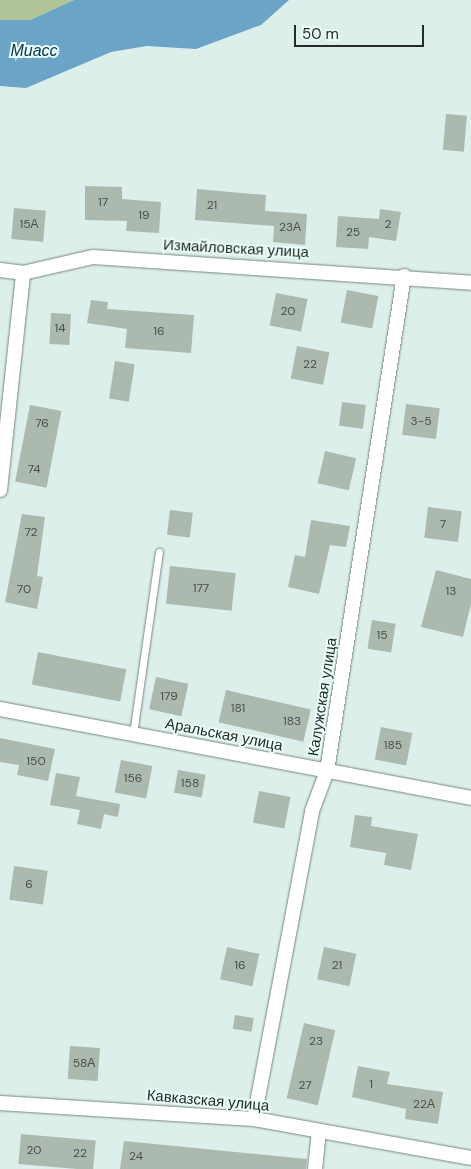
<!DOCTYPE html>
<html>
<head>
<meta charset="utf-8">
<style>
	body { margin:0 }
	#map { position:relative; width:471px; height:1169px; overflow:hidden; background:#ddefeb; font-family:"DM Sans",sans-serif }
	div>[style] { position:absolute }
	.green>* { inset:0; background:#b0c498 }
	.water>* { inset:0; background:#6ca4c7 }
	.building>* { inset:0; background:#acb9af; transform-origin:0 0 }
	.roads { filter:drop-shadow(0 0 1px #768783) drop-shadow(0 0 1px #768783) }
	.lane>* { height:7px; margin:-3.5px; padding:0 3.5px; transform-origin:3.5px; border-radius:3.5px; background:#fff }
	.street>* { height:14px; margin:-7px; padding:0 7px; transform-origin:7px; border-radius:7px; background:#fff }
	span { translate:-50% -50%; white-space:nowrap; text-align:center; line-height:1.15; -webkit-text-stroke:4px #eafcf8; paint-order:stroke }
	.number-label { font-size:12px; color:#484f4c }
	.number-label span { -webkit-text-stroke-width:0 }
	.street-label { font-size:15px; color:#262c2b }
	.water-label { font-size:16px; color:#05374f; font-style:italic }
	.scale { position:absolute; left:294px; top:25px; width:130px; height:22px; box-sizing:border-box; border:2px solid #262c2b; border-top:0; padding-left:6px; font-size:15px; line-height:18px; white-space:nowrap; color:#262c2b; -webkit-text-stroke:4px #eafcf8; paint-order:stroke }
</style>
</head>
<body>
<div id="map">
	<div class="green">
		<div style="clip-path:polygon(0 0,74px 0,30px 20px,0 20px)"></div>
	</div>
	<div class="water">
		<div style="clip-path:polygon(74px 0,289px 0,261px 25px,196px 49px,147px 46px,111px 52px,26px 88px,0 86px,0 20px,30px 20px)"></div>
	</div>
	<div class="building">
		<div style="left:446px;top:114px;width:21px;height:36px;rotate:5deg"></div>
		<div style="clip-path:polygon(85px 186px,122px 187px,122px 199px,161px 202px,159px 233px,126px 231px,127px 221px,85px 220px)"></div>
		<div style="clip-path:polygon(197px 189px,266px 195px,265px 211px,307px 214px,305px 245px,273px 242px,274px 226px,195px 220px)"></div>
		<div style="left:14px;top:208px;width:32px;height:31px;rotate:5deg"></div>
		<div style="clip-path:polygon(380px 209px,401px 212px,396px 241px,369px 237px,368px 249px,336px 247px,338px 216px,379px 219px)"></div>
		<div style="left:347px;top:290px;width:32px;height:33px;rotate:11deg"></div>
		<div style="left:276px;top:293px;width:32px;height:33px;rotate:11deg"></div>
		<div style="clip-path:polygon(91px 300px,108px 302px,107px 309px,194px 315px,191px 353px,125px 348px,127px 329px,87px 323px)"></div>
		<div style="left:51px;top:313px;width:20px;height:31px;rotate:3deg"></div>
		<div style="left:297px;top:346px;width:33px;height:33px;rotate:11deg"></div>
		<div style="left:115px;top:361px;width:20px;height:38px;rotate:9deg"></div>
		<div style="left:342px;top:402px;width:24px;height:24px;rotate:7deg"></div>
		<div style="left:406px;top:404px;width:34px;height:31px;rotate:7deg"></div>
		<div style="left:30px;top:405px;width:32px;height:78px;rotate:11deg"></div>
		<div style="left:325px;top:451px;width:32px;height:33px;rotate:13deg"></div>
		<div style="left:428px;top:507px;width:34px;height:31px;rotate:7deg"></div>
		<div style="left:170px;top:510px;width:23px;height:25px;rotate:7deg"></div>
		<div style="clip-path:polygon(22px 514px,45px 517px,37px 576px,43px 577px,37px 609px,5px 602px)"></div>
		<div style="clip-path:polygon(311px 520px,350px 526px,346px 547px,330px 545px,319px 594px,288px 587px,295px 555px,305px 557px)"></div>
		<div style="left:170px;top:566px;width:66px;height:38px;rotate:6deg"></div>
		<div style="clip-path:polygon(436px 570px,471px 579px,471px 604px,463px 637px,421px 627px)"></div>
		<div style="left:372px;top:620px;width:24px;height:29px;rotate:9deg"></div>
		<div style="left:38px;top:652px;width:90px;height:33px;rotate:11deg"></div>
		<div style="left:156px;top:677px;width:33px;height:33px;rotate:12deg"></div>
		<div style="left:226px;top:690px;width:87px;height:33px;rotate:13deg"></div>
		<div style="left:381px;top:727px;width:32px;height:33px;rotate:11deg"></div>
		<div style="clip-path:polygon(0 738px,55px 749px,48px 781px,17px 775px,19px 765px,0 762px)"></div>
		<div style="left:121px;top:760px;width:32px;height:33px;rotate:11deg"></div>
		<div style="left:178px;top:770px;width:28px;height:23px;rotate:10deg"></div>
		<div style="clip-path:polygon(56px 773px,80px 777px,76px 796px,120px 804px,118px 817px,104px 814px,101px 829px,77px 824px,80px 810px,50px 805px)"></div>
		<div style="left:259px;top:791px;width:32px;height:32px;rotate:11deg"></div>
		<div style="clip-path:polygon(355px 815px,372px 817px,371px 826px,418px 834px,411px 870px,384px 865px,386px 853px,350px 847px)"></div>
		<div style="left:14px;top:866px;width:34px;height:34px;rotate:8deg"></div>
		<div style="left:227px;top:947px;width:33px;height:33px;rotate:12deg"></div>
		<div style="left:324px;top:947px;width:33px;height:33px;rotate:12deg"></div>
		<div style="left:235px;top:1015px;width:19px;height:14px;rotate:9deg"></div>
		<div style="left:304px;top:1023px;width:32px;height:77px;rotate:13deg"></div>
		<div style="left:70px;top:1046px;width:30px;height:33px;rotate:4deg"></div>
		<div style="clip-path:polygon(358px 1066px,390px 1072px,387px 1084px,443px 1092px,438px 1124px,405px 1119px,406px 1109px,352px 1097px)"></div>
		<div style="left:21px;top:1134px;width:75px;height:30px;rotate:5deg"></div>
		<div style="clip-path:polygon(124px 1141px,307px 1159px,306px 1169px,120px 1169px)"></div>
	</div>
	<div class="roads">
		<div class="lane">
			<div style="left:133px;top:734px;width:184px;rotate:-81.9deg"></div>
		</div>
		<div class="street">
			<div style="left:0;top:270px;width:23px;rotate:7deg"></div>
			<div style="left:23px;top:273px;width:72px;rotate:-12.9deg"></div>
			<div style="left:93px;top:257px;width:379px;rotate:3.9deg"></div>
			<div style="left:0;top:490px;width:218px;rotate:-83.9deg"></div>
			<div style="left:0;top:709px;width:479px;rotate:10.7deg"></div>
			<div style="left:0;top:1103px;width:255px;rotate:3.6deg"></div>
			<div style="left:254px;top:1119px;width:220px;rotate:10.2deg"></div>
			<div style="left:254px;top:1119px;width:313px;rotate:-79.3deg"></div>
			<div style="left:312px;top:811px;width:43px;rotate:-69.4deg"></div>
			<div style="left:327px;top:771px;width:501px;rotate:-81.16deg"></div>
			<div style="left:315px;top:1169px;width:36px;rotate:-84deg"></div>
		</div>
	</div>
	<div class="number-label">
		<span style="left:103px;top:203px">17</span>
		<span style="left:212px;top:206px">21</span>
		<span style="left:144px;top:216px">19</span>
		<span style="left:29px;top:225px">15А</span>
		<span style="left:388px;top:225px">2</span>
		<span style="left:290px;top:228px">23А</span>
		<span style="left:353px;top:233px">25</span>
		<span style="left:288px;top:312px">20</span>
		<span style="left:60px;top:329px">14</span>
		<span style="left:159px;top:332px">16</span>
		<span style="left:310px;top:365px">22</span>
		<span style="left:421px;top:422px">3-5</span>
		<span style="left:42px;top:424px">76</span>
		<span style="left:34px;top:470px">74</span>
		<span style="left:443px;top:525px">7</span>
		<span style="left:31px;top:533px">72</span>
		<span style="left:201px;top:589px">177</span>
		<span style="left:24px;top:590px">70</span>
		<span style="left:451px;top:592px">13</span>
		<span style="left:382px;top:636px">15</span>
		<span style="left:169px;top:697px">179</span>
		<span style="left:238px;top:709px">181</span>
		<span style="left:292px;top:722px">183</span>
		<span style="left:393px;top:746px">185</span>
		<span style="left:36px;top:762px">150</span>
		<span style="left:133px;top:779px">156</span>
		<span style="left:190px;top:784px">158</span>
		<span style="left:29px;top:885px">6</span>
		<span style="left:240px;top:966px">16</span>
		<span style="left:337px;top:966px">21</span>
		<span style="left:316px;top:1042px">23</span>
		<span style="left:84px;top:1064px">58А</span>
		<span style="left:371px;top:1085px">1</span>
		<span style="left:305px;top:1086px">27</span>
		<span style="left:424px;top:1105px">22А</span>
		<span style="left:34px;top:1151px">20</span>
		<span style="left:80px;top:1154px">22</span>
		<span style="left:136px;top:1157px">24</span>
	</div>
	<div class="street-label">
		<span style="left:236px;top:249px;rotate:3deg">Измайловская улица</span>
		<span style="left:323px;top:697px;rotate:-81deg">Калужская улица</span>
		<span style="left:224px;top:735px;rotate:11deg">Аральская улица</span>
		<span style="left:208px;top:1101px;rotate:5deg">Кавказская улица</span>
	</div>
	<div class="water-label">
		<span style="left:34px;top:51px">Миасс</span>
	</div>
	<div class="scale">50 m</div>
</div>
</body>
</html>
